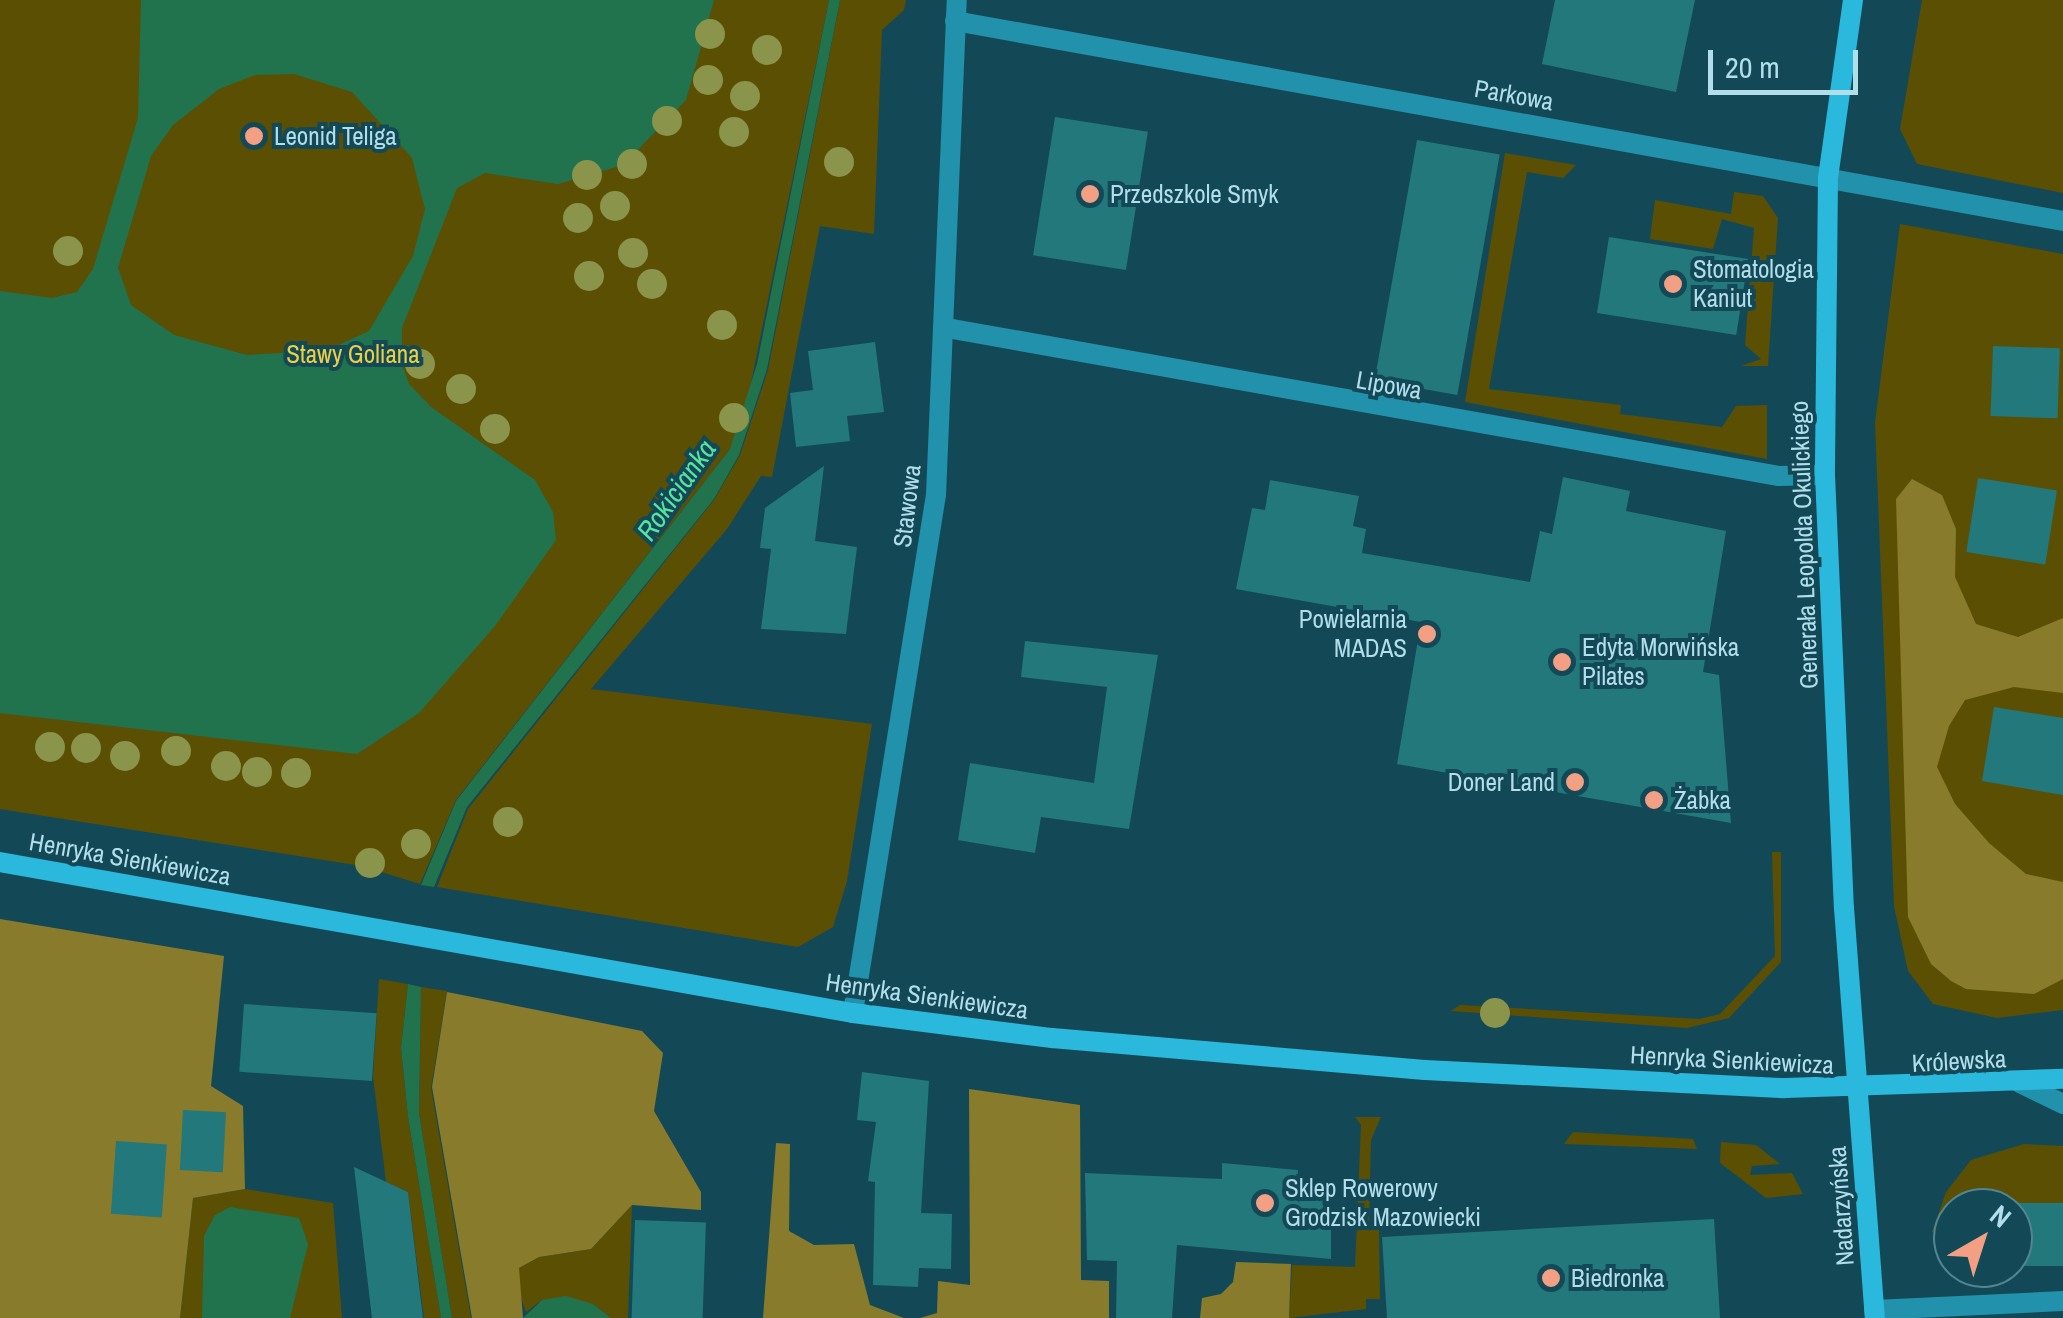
<!DOCTYPE html>
<html>
<head>
<meta charset="utf-8">
<style>
	body { margin:0 }
	#map { position:relative; width:2063px; height:1318px; overflow:hidden; background:#134957; font-family:"Archivo Narrow",sans-serif }
	div>[style] { position:absolute }
	.green>* { inset:0; background:#5b4f04 }
	.forest>* { inset:0; background:#897b2c }
	.water>* { inset:0; background:#21734d }
	.building>* { inset:0; background:#22787b; transform-origin:0 0 }
	.lane>* { height:20px; margin:-10px; padding:0 10px; transform-origin:10px; border-radius:10px; background:#2291ac }
	.street>* { height:20px; margin:-10px; padding:0 10px; transform-origin:10px; border-radius:10px; background:#2291ac }
	.secondary>* { height:20px; margin:-10px; padding:0 10px; transform-origin:10px; border-radius:10px; background:#2ab9dc }
	.trees>* { width:30px; height:30px; margin:-15px; border-radius:50%; background:#8a944b }
	.dots>* { width:28px; height:28px; translate:-50% -50%; box-sizing:border-box; border:5px solid #134957; border-radius:50% }
	span { translate:-50% -50%; white-space:nowrap; text-align:center; line-height:1.15; -webkit-text-stroke:8px #134957; paint-order:stroke }
	.street-label { font-size:25px; color:#b2deeb }
	.poi-label { font-size:25px; color:#b2deeb }
	.left { translate:0 -50%; text-align:left }
	.right { translate:-100% -50%; text-align:right }
	.park-label { font-size:25px; color:#ebd142 }
	.water-label { font-size:28px; color:#57e49f; font-style:italic }
	.north { position:absolute; left:1933px; top:1188px; width:100px; height:100px; box-sizing:border-box; background:#134957; border:2px solid #538592; border-radius:50%; rotate:39deg; font-size:28px; font-weight:700; line-height:40px; text-align:center; color:#b2deeb }
	.north::after { content:''; display:block; margin:auto; width:35px; height:45px; background:#f39f84; clip-path:polygon(50% 0,100% 100%,50% 72%,0 100%) }
	.scale { position:absolute; left:1708px; top:50px; width:150px; height:45px; box-sizing:border-box; border:5px solid #b2deeb; border-top:0; padding-left:12px; font-size:30px; line-height:35px; white-space:nowrap; color:#b2deeb; -webkit-text-stroke:8px #134957; paint-order:stroke }
</style>
</head>
<body>
<div id="map">
	<div class="green">
		<div style="clip-path:polygon(0 0,829px 0,744px 417px,730px 449px,456px 800px,420px 884px,362px 866px,0 809px)"></div>
		<div style="clip-path:polygon(840px 0,906px 0,904px 10px,882px 30px,874px 234px,820px 226px,772px 477px,761px 476px,727px 529px,591px 689px,872px 724px,847px 881px,833px 927px,798px 947px,437px 887px,468px 809px,714px 500px,740px 455px,768px 370px)"></div>
		<div style="clip-path:polygon(1922px 0,2063px 0,2063px 193px,1917px 164px,1900px 129px)"></div>
		<div style="clip-path:polygon(1505px 153px,1576px 165px,1563px 178px,1527px 172px,1489px 389px,1621px 405px,1620px 414px,1722px 427px,1736px 406px,1767px 405px,1767px 459px,1465px 402px)"></div>
		<div style="clip-path:polygon(1734px 192px,1763px 196px,1778px 218px,1768px 366px,1741px 366px,1761px 359px,1745px 345px,1754px 228px,1722px 219px,1713px 249px,1650px 239px,1655px 200px,1731px 214px)"></div>
		<div style="clip-path:polygon(1900px 224px,2063px 254px,2063px 1010px,1997px 1018px,1933px 1004px,1908px 971px,1894px 906px,1875px 423px)"></div>
		<div style="clip-path:polygon(1772px 852px,1781px 852px,1781px 962px,1729px 1018px,1687px 1028px,1451px 1011px,1460px 1005px,1699px 1019px,1720px 1014px,1775px 956px)"></div>
		<div style="clip-path:polygon(379px 979px,408px 984px,401px 1048px,408px 1117px,441px 1318px,424px 1318px,408px 1192px,386px 1182px,373px 1076px)"></div>
		<div style="clip-path:polygon(421px 987px,447px 991px,431px 1088px,471px 1318px,452px 1318px,419px 1113px)"></div>
		<div style="clip-path:polygon(1355px 1117px,1381px 1117px,1371px 1140px,1369px 1226px,1379px 1227px,1380px 1299px,1366px 1299px,1366px 1309px,1289px 1318px,1292px 1265px,1355px 1267px,1361px 1125px)"></div>
		<div style="clip-path:polygon(1573px 1132px,1693px 1139px,1697px 1149px,1564px 1144px)"></div>
		<div style="clip-path:polygon(1721px 1142px,1756px 1145px,1780px 1164px,1752px 1166px,1750px 1175px,1792px 1173px,1803px 1194px,1766px 1198px,1720px 1163px)"></div>
		<div style="clip-path:polygon(2024px 1144px,2063px 1146px,2063px 1203px,1953px 1208px,1953px 1232px,1932px 1232px,1946px 1192px,1971px 1160px)"></div>
		<div style="clip-path:polygon(245px 1189px,333px 1203px,342px 1318px,180px 1318px,193px 1198px)"></div>
		<div style="clip-path:polygon(632px 1205px,628px 1318px,611px 1318px,593px 1304px,542px 1300px,526px 1312px,516px 1284px,519px 1268px,539px 1257px,591px 1249px)"></div>
	</div>
	<div class="forest">
		<div style="clip-path:polygon(1912px 479px,1942px 495px,1956px 529px,1955px 577px,1976px 624px,2018px 637px,2063px 618px,2063px 693px,2014px 687px,1965px 700px,1949px 726px,1937px 767px,1955px 804px,1989px 843px,2026px 874px,2063px 882px,2063px 979px,2034px 994px,1966px 989px,1951px 981px,1931px 964px,1908px 917px,1896px 499px)"></div>
		<div style="clip-path:polygon(0 919px,224px 956px,211px 1086px,243px 1106px,245px 1189px,193px 1198px,180px 1318px,0 1318px)"></div>
		<div style="clip-path:polygon(447px 992px,642px 1031px,663px 1053px,654px 1111px,701px 1192px,701px 1210px,632px 1205px,591px 1249px,539px 1257px,519px 1268px,523px 1318px,472px 1318px,432px 1087px)"></div>
		<div style="clip-path:polygon(969px 1089px,1080px 1105px,1081px 1280px,1109px 1281px,1109px 1318px,920px 1318px,937px 1313px,938px 1281px,970px 1285px)"></div>
		<div style="clip-path:polygon(776px 1143px,790px 1144px,789px 1231px,814px 1245px,854px 1244px,870px 1305px,904px 1318px,763px 1318px)"></div>
		<div style="clip-path:polygon(1236px 1262px,1291px 1264px,1289px 1318px,1200px 1318px,1202px 1298px,1221px 1294px,1233px 1282px)"></div>
	</div>
	<div class="water">
		<div style="clip-path:polygon(evenodd,141px 0,714px 0,686px 100px,623px 165px,558px 184px,485px 173px,457px 188px,402px 328px,402px 364px,409px 384px,431px 407px,535px 480px,553px 512px,556px 540px,495px 626px,419px 713px,357px 754px,0 713px,0 291px,52px 298px,77px 292px,93px 269px,138px 118px,141px 0,294px 74px,352px 92px,412px 158px,425px 209px,413px 256px,369px 331px,328px 350px,247px 355px,174px 335px,131px 305px,118px 268px,151px 156px,173px 125px,219px 89px,255px 75px,294px 74px)"></div>
		<div style="clip-path:polygon(829px 0,840px 0,767px 369px,739px 455px,714px 499px,467px 807px,434px 887px,421px 885px,456px 801px,730px 449px,757px 364px)"></div>
		<div style="clip-path:polygon(408px 984px,421px 987px,419px 1113px,452px 1318px,441px 1318px,408px 1117px,401px 1048px)"></div>
		<div style="clip-path:polygon(230px 1207px,299px 1218px,308px 1244px,290px 1318px,202px 1318px,204px 1236px,215px 1215px)"></div>
		<div style="clip-path:polygon(566px 1296px,593px 1304px,611px 1318px,523px 1318px,542px 1300px)"></div>
	</div>
	<div class="building">
		<div style="clip-path:polygon(1555px 0,1695px 0,1676px 92px,1542px 64px)"></div>
		<div style="left:1055px;top:117px;width:94px;height:140px;rotate:9deg"></div>
		<div style="left:1417px;top:140px;width:84px;height:244px;rotate:10deg"></div>
		<div style="left:1609px;top:237px;width:141px;height:77px;rotate:9deg"></div>
		<div style="clip-path:polygon(875px 342px,884px 412px,847px 416px,850px 441px,796px 447px,790px 393px,813px 390px,808px 351px)"></div>
		<div style="left:1993px;top:346px;width:67px;height:70px;rotate:2deg"></div>
		<div style="clip-path:polygon(824px 466px,815px 541px,857px 547px,846px 634px,761px 629px,771px 549px,760px 548px,765px 508px)"></div>
		<div style="clip-path:polygon(1563px 477px,1630px 491px,1626px 511px,1726px 531px,1703px 672px,1719px 675px,1731px 823px,1397px 764px,1421px 622px,1236px 589px,1252px 508px,1265px 510px,1270px 480px,1359px 496px,1353px 526px,1366px 529px,1362px 553px,1530px 582px,1540px 531px,1552px 534px)"></div>
		<div style="left:1978px;top:478px;width:80px;height:75px;rotate:9deg"></div>
		<div style="clip-path:polygon(1025px 641px,1158px 655px,1129px 829px,1041px 817px,1035px 853px,958px 840px,970px 763px,1094px 783px,1107px 687px,1021px 677px)"></div>
		<div style="clip-path:polygon(1994px 707px,2063px 718px,2063px 795px,1982px 781px)"></div>
		<div style="left:244px;top:1004px;width:133px;height:68px;rotate:4deg"></div>
		<div style="clip-path:polygon(862px 1072px,929px 1081px,921px 1213px,952px 1214px,951px 1269px,919px 1268px,918px 1287px,873px 1285px,875px 1182px,868px 1181px,876px 1122px,857px 1120px)"></div>
		<div style="left:183px;top:1110px;width:43px;height:60px;rotate:3deg"></div>
		<div style="left:116px;top:1141px;width:51px;height:73px;rotate:4deg"></div>
		<div style="clip-path:polygon(1222px 1163px,1298px 1170px,1296px 1194px,1331px 1197px,1331px 1259px,1177px 1245px,1172px 1318px,1116px 1318px,1117px 1261px,1087px 1260px,1085px 1173px,1222px 1179px)"></div>
		<div style="clip-path:polygon(354px 1167px,408px 1192px,423px 1318px,372px 1318px)"></div>
		<div style="left:2013px;top:1203px;width:50px;height:63px"></div>
		<div style="clip-path:polygon(1714px 1219px,1720px 1318px,1387px 1318px,1382px 1237px)"></div>
		<div style="left:635px;top:1220px;width:71px;height:98px;rotate:2deg"></div>
	</div>
	<div class="lane">
		<div style="left:2020px;top:1083px;width:48px;rotate:26deg"></div>
		<div style="left:1874px;top:1310px;width:189px;rotate:-2.7deg"></div>
	</div>
	<div class="street">
		<div style="left:955px;top:21px;width:1126px;rotate:10.23deg"></div>
		<div style="left:947px;top:328px;width:845px;rotate:10.09deg"></div>
		<div style="left:1779px;top:476px;width:46px;rotate:-1.2deg"></div>
		<div style="left:853px;top:1013px;width:525px;rotate:-80.9deg"></div>
		<div style="left:936px;top:495px;width:495px;rotate:-87.6deg"></div>
	</div>
	<div class="secondary">
		<div style="left:1853px;top:0;width:180px;rotate:98deg"></div>
		<div style="left:1828px;top:178px;width:297px;rotate:90.6deg"></div>
		<div style="left:1825px;top:475px;width:433px;rotate:87.5deg"></div>
		<div style="left:1844px;top:908px;width:411px;rotate:85.7deg"></div>
		<div style="left:0;top:862px;width:866px;rotate:10.04deg"></div>
		<div style="left:853px;top:1013px;width:201px;rotate:7.2deg"></div>
		<div style="left:1052px;top:1038px;width:374px;rotate:4.9deg"></div>
		<div style="left:1425px;top:1070px;width:360px;rotate:2.9deg"></div>
		<div style="left:1785px;top:1088px;width:278px;rotate:-1.9deg"></div>
	</div>
	<div class="trees">
		<div style="left:710px;top:34px"></div>
		<div style="left:767px;top:50px"></div>
		<div style="left:708px;top:80px"></div>
		<div style="left:745px;top:96px"></div>
		<div style="left:667px;top:121px"></div>
		<div style="left:734px;top:132px"></div>
		<div style="left:839px;top:162px"></div>
		<div style="left:632px;top:164px"></div>
		<div style="left:587px;top:175px"></div>
		<div style="left:615px;top:206px"></div>
		<div style="left:578px;top:218px"></div>
		<div style="left:68px;top:251px"></div>
		<div style="left:633px;top:253px"></div>
		<div style="left:589px;top:276px"></div>
		<div style="left:652px;top:284px"></div>
		<div style="left:722px;top:325px"></div>
		<div style="left:420px;top:364px"></div>
		<div style="left:461px;top:389px"></div>
		<div style="left:734px;top:418px"></div>
		<div style="left:495px;top:429px"></div>
		<div style="left:50px;top:747px"></div>
		<div style="left:86px;top:748px"></div>
		<div style="left:176px;top:751px"></div>
		<div style="left:125px;top:756px"></div>
		<div style="left:226px;top:766px"></div>
		<div style="left:257px;top:772px"></div>
		<div style="left:296px;top:773px"></div>
		<div style="left:508px;top:822px"></div>
		<div style="left:416px;top:844px"></div>
		<div style="left:370px;top:863px"></div>
		<div style="left:1495px;top:1013px"></div>
	</div>
	<div class="dots">
		<div style="left:254px;top:136px;background:#f39f84"></div>
		<div style="left:1090px;top:194px;background:#f39f84"></div>
		<div style="left:1673px;top:284px;background:#f39f84"></div>
		<div style="left:1427px;top:634px;background:#f39f84"></div>
		<div style="left:1562px;top:662px;background:#f39f84"></div>
		<div style="left:1575px;top:782px;background:#f39f84"></div>
		<div style="left:1654px;top:800px;background:#f39f84"></div>
		<div style="left:1265px;top:1203px;background:#f39f84"></div>
		<div style="left:1551px;top:1278px;background:#f39f84"></div>
	</div>
	<div class="street-label">
		<span style="left:1514px;top:95px;rotate:10deg">Parkowa</span>
		<span style="left:1389px;top:385px;rotate:10deg">Lipowa</span>
		<span style="left:907px;top:506px;rotate:-83deg">Stawowa</span>
		<span style="left:1804px;top:545px;rotate:-92deg">Generała Leopolda Okulickiego</span>
		<span style="left:130px;top:859px;rotate:10deg">Henryka Sienkiewicza</span>
		<span style="left:927px;top:996px;rotate:8deg">Henryka Sienkiewicza</span>
		<span style="left:1732px;top:1060px;rotate:3deg">Henryka Sienkiewicza</span>
		<span style="left:1959px;top:1061px;rotate:-3deg">Królewska</span>
		<span style="left:1841px;top:1206px;rotate:-94deg">Nadarzyńska</span>
	</div>
	<div class="poi-label">
		<span class="left" style="left:274px;top:136px">Leonid Teliga</span>
		<span class="left" style="left:1110px;top:194px">Przedszkole Smyk</span>
		<span class="left" style="left:1693px;top:284px">Stomatologia<br>Kaniut</span>
		<span class="right" style="left:1407px;top:634px">Powielarnia<br>MADAS</span>
		<span class="left" style="left:1582px;top:662px">Edyta Morwińska<br>Pilates</span>
		<span class="right" style="left:1555px;top:782px">Doner Land</span>
		<span class="left" style="left:1674px;top:800px">Żabka</span>
		<span class="left" style="left:1285px;top:1203px">Sklep Rowerowy<br>Grodzisk Mazowiecki</span>
		<span class="left" style="left:1571px;top:1278px">Biedronka</span>
	</div>
	<div class="park-label">
		<span style="left:353px;top:354px">Stawy Goliana</span>
	</div>
	<div class="water-label">
		<span style="left:676px;top:490px;rotate:-55deg">Rokicianka</span>
	</div>
	<div class="north">N</div>
	<div class="scale">20 m</div>
</div>
</body>
</html>
